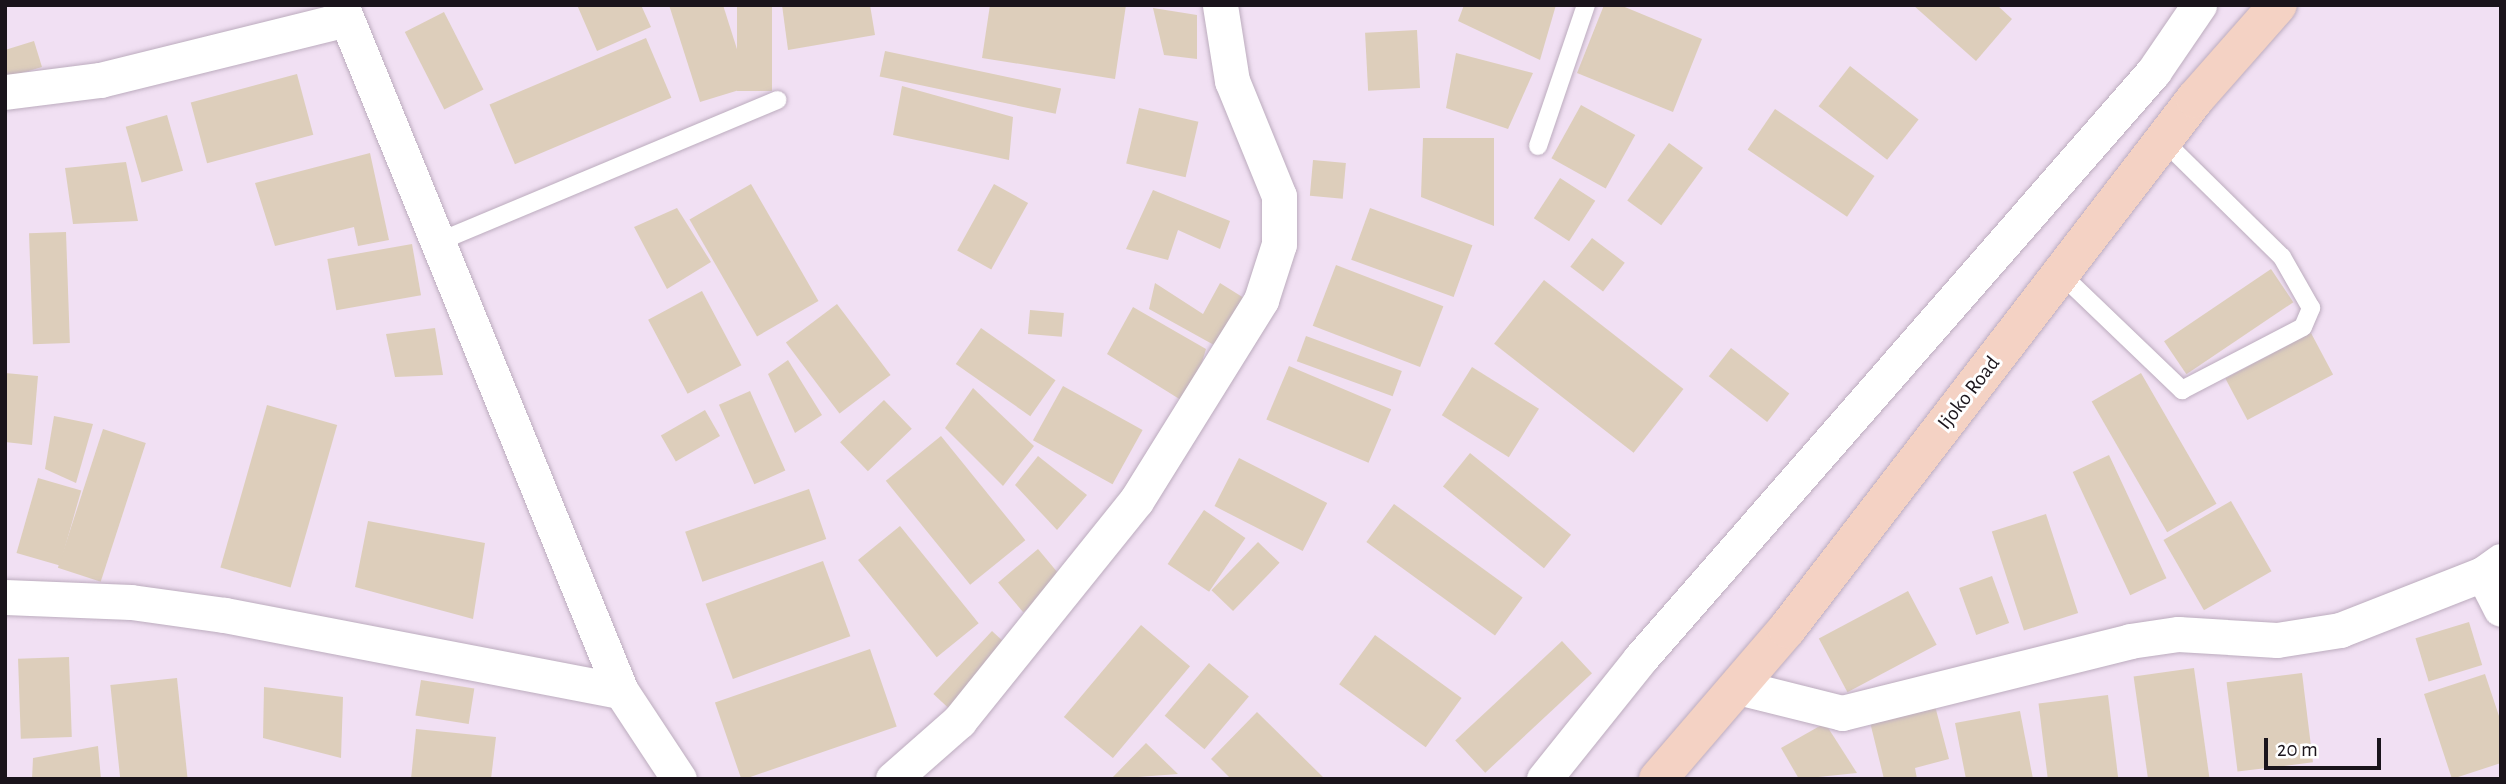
<!DOCTYPE html>
<html>
<head>
<meta charset="utf-8">
<style>
	body { margin:0 }
	#map { position:relative; width:2506px; height:784px; overflow:hidden; background:#f1e0f3; font-family:"Alegreya Sans",sans-serif }
	div>[style] { position:absolute }
	.building>* { inset:0; background:#ddcebb; transform-origin:0 0 }
	.roads { filter:drop-shadow(0 0 2px #bcacbe) drop-shadow(0 0 2px #bcacbe) }
	.lane>* { height:18px; margin:-9px; padding:0 9px; transform-origin:9px; border-radius:9px; background:#fff }
	.street>* { height:35px; margin:-17.5px; padding:0 17.5px; transform-origin:17.5px; border-radius:17.5px; background:#fff }
	.secondary>* { height:38px; margin:-19px; padding:0 19px; transform-origin:19px; border-radius:19px; background:#f4d2c4 }
	span { translate:-50% -50%; white-space:nowrap; text-align:center; line-height:1.15; -webkit-text-stroke:6px #fff; paint-order:stroke }
	.street-label { font-size:21px; color:#1a141b }
	.frame { position:absolute; inset:0; border:7px solid #1a141b; pointer-events:none }
	.scale { position:absolute; left:2264px; top:738px; width:117px; height:32px; box-sizing:border-box; border:4px solid #1a141b; border-top:0; padding-left:9px; font-size:21px; line-height:24px; white-space:nowrap; color:#1a141b; -webkit-text-stroke:5px #fff; paint-order:stroke }
</style>
</head>
<body>
<div id="map">
	<div class="building">
		<div style="clip-path:polygon(577px 5px,641px 5px,651px 27px,597px 51px)"></div>
		<div style="clip-path:polygon(669px 5px,723px 5px,749px 87px,700px 102px)"></div>
		<div style="left:737px;top:5px;width:35px;height:86px"></div>
		<div style="clip-path:polygon(782px 5px,870px 5px,875px 35px,788px 50px)"></div>
		<div style="clip-path:polygon(990px 5px,1126px 5px,1115px 79px,982px 58px)"></div>
		<div style="clip-path:polygon(1464px 5px,1556px 5px,1540px 60px,1458px 21px)"></div>
		<div style="clip-path:polygon(1604px 5px,1620px 5px,1702px 39px,1673px 112px,1577px 73px)"></div>
		<div style="clip-path:polygon(1913px 5px,1997px 5px,2012px 19px,1976px 61px)"></div>
		<div style="clip-path:polygon(1153px 8px,1197px 15px,1197px 59px,1164px 55px)"></div>
		<div style="left:444px;top:12px;width:87px;height:44px;rotate:63deg"></div>
		<div style="left:1417px;top:30px;width:58px;height:52px;rotate:87deg"></div>
		<div style="left:646px;top:38px;width:65px;height:170px;rotate:67deg"></div>
		<div style="clip-path:polygon(34px 41px,42px 67px,5px 78px,5px 50px)"></div>
		<div style="left:885px;top:51px;width:180px;height:26px;rotate:12deg"></div>
		<div style="clip-path:polygon(1456px 53px,1533px 73px,1508px 129px,1446px 108px)"></div>
		<div style="left:1850px;top:66px;width:87px;height:51px;rotate:38deg"></div>
		<div style="left:297px;top:74px;width:63px;height:110px;rotate:75deg"></div>
		<div style="clip-path:polygon(902px 86px,1013px 117px,1009px 160px,893px 135px)"></div>
		<div style="left:1581px;top:105px;width:62px;height:61px;rotate:29deg"></div>
		<div style="left:1139px;top:108px;width:61px;height:57px;rotate:13deg"></div>
		<div style="left:1775px;top:109px;width:120px;height:49px;rotate:34deg"></div>
		<div style="left:167px;top:115px;width:58px;height:43px;rotate:74deg"></div>
		<div style="clip-path:polygon(1423px 138px,1494px 138px,1494px 226px,1421px 197px)"></div>
		<div style="left:1669px;top:143px;width:42px;height:71px;rotate:36deg"></div>
		<div style="clip-path:polygon(370px 153px,389px 240px,358px 246px,354px 227px,275px 246px,255px 183px)"></div>
		<div style="left:1313px;top:160px;width:33px;height:36px;rotate:5deg"></div>
		<div style="clip-path:polygon(126px 162px,138px 221px,73px 224px,65px 168px)"></div>
		<div style="left:1560px;top:178px;width:42px;height:48px;rotate:33deg"></div>
		<div style="left:751px;top:184px;width:135px;height:71px;rotate:60deg"></div>
		<div style="left:994px;top:184px;width:39px;height:76px;rotate:29deg"></div>
		<div style="clip-path:polygon(1153px 190px,1230px 221px,1220px 249px,1178px 230px,1168px 260px,1126px 249px)"></div>
		<div style="clip-path:polygon(677px 208px,711px 262px,667px 289px,634px 227px)"></div>
		<div style="left:1370px;top:208px;width:109px;height:55px;rotate:20deg"></div>
		<div style="left:66px;top:232px;width:111px;height:37px;rotate:88deg"></div>
		<div style="left:1592px;top:238px;width:41px;height:36px;rotate:37deg"></div>
		<div style="left:412px;top:244px;width:52px;height:86px;rotate:80deg"></div>
		<div style="left:1336px;top:265px;width:115px;height:65px;rotate:21deg"></div>
		<div style="left:2271px;top:269px;width:40px;height:129px;rotate:56deg"></div>
		<div style="left:1544px;top:280px;width:177px;height:81px;rotate:38deg"></div>
		<div style="clip-path:polygon(1155px 283px,1203px 314px,1220px 283px,1252px 303px,1223px 350px,1149px 309px)"></div>
		<div style="left:702px;top:291px;width:84px;height:61px;rotate:62deg"></div>
		<div style="left:837px;top:304px;width:89px;height:64px;rotate:53deg"></div>
		<div style="clip-path:polygon(1133px 307px,1206px 349px,1189px 405px,1107px 354px)"></div>
		<div style="left:1030px;top:310px;width:34px;height:24px;rotate:5deg"></div>
		<div style="clip-path:polygon(435px 328px,443px 375px,395px 377px,386px 334px)"></div>
		<div style="left:981px;top:328px;width:91px;height:44px;rotate:35deg"></div>
		<div style="left:2311px;top:333px;width:47px;height:97px;rotate:62deg"></div>
		<div style="left:1306px;top:336px;width:102px;height:27px;rotate:20deg"></div>
		<div style="left:1731px;top:348px;width:74px;height:36px;rotate:38deg"></div>
		<div style="clip-path:polygon(788px 360px,822px 415px,795px 433px,768px 374px)"></div>
		<div style="left:1289px;top:366px;width:111px;height:58px;rotate:23deg"></div>
		<div style="left:1472px;top:367px;width:79px;height:57px;rotate:32deg"></div>
		<div style="clip-path:polygon(5px 373px,38px 376px,32px 445px,5px 442px)"></div>
		<div style="left:2141px;top:373px;width:151px;height:57px;rotate:60deg"></div>
		<div style="left:1063px;top:386px;width:91px;height:62px;rotate:29deg"></div>
		<div style="clip-path:polygon(973px 388px,1034px 446px,1003px 486px,945px 428px)"></div>
		<div style="left:750px;top:391px;width:87px;height:34px;rotate:66deg"></div>
		<div style="left:884px;top:400px;width:40px;height:61px;rotate:46deg"></div>
		<div style="left:267px;top:405px;width:73px;height:169px;rotate:16deg"></div>
		<div style="left:705px;top:410px;width:30px;height:51px;rotate:60deg"></div>
		<div style="clip-path:polygon(54px 416px,93px 424px,76px 483px,45px 469px)"></div>
		<div style="left:103px;top:429px;width:45px;height:146px;rotate:18deg"></div>
		<div style="left:941px;top:436px;width:134px;height:71px;rotate:51deg"></div>
		<div style="left:1470px;top:453px;width:130px;height:43px;rotate:39deg"></div>
		<div style="left:2109px;top:455px;width:136px;height:40px;rotate:65deg"></div>
		<div style="clip-path:polygon(1038px 456px,1087px 495px,1057px 530px,1015px 485px)"></div>
		<div style="left:1239px;top:458px;width:99px;height:54px;rotate:27deg"></div>
		<div style="left:38px;top:478px;width:45px;height:78px;rotate:16deg"></div>
		<div style="left:809px;top:489px;width:53px;height:131px;rotate:71deg"></div>
		<div style="left:2231px;top:501px;width:81px;height:78px;rotate:60deg"></div>
		<div style="left:1394px;top:504px;width:159px;height:47px;rotate:36deg"></div>
		<div style="left:1204px;top:510px;width:50px;height:65px;rotate:34deg"></div>
		<div style="left:2046px;top:514px;width:104px;height:57px;rotate:72deg"></div>
		<div style="clip-path:polygon(368px 521px,485px 543px,473px 619px,355px 587px)"></div>
		<div style="left:900px;top:526px;width:125px;height:54px;rotate:51deg"></div>
		<div style="left:1258px;top:542px;width:30px;height:67px;rotate:44deg"></div>
		<div style="left:1038px;top:549px;width:39px;height:52px;rotate:50deg"></div>
		<div style="left:823px;top:561px;width:80px;height:125px;rotate:70deg"></div>
		<div style="left:1992px;top:576px;width:50px;height:35px;rotate:70deg"></div>
		<div style="left:1908px;top:591px;width:61px;height:101px;rotate:62deg"></div>
		<div style="left:2469px;top:622px;width:45px;height:56px;rotate:73deg"></div>
		<div style="left:1141px;top:625px;width:64px;height:120px;rotate:40deg"></div>
		<div style="left:992px;top:631px;width:21px;height:86px;rotate:43deg"></div>
		<div style="left:1375px;top:635px;width:107px;height:61px;rotate:36deg"></div>
		<div style="left:1562px;top:641px;width:44px;height:146px;rotate:47deg"></div>
		<div style="left:870px;top:649px;width:82px;height:164px;rotate:71deg"></div>
		<div style="left:69px;top:657px;width:80px;height:51px;rotate:88deg"></div>
		<div style="left:1209px;top:663px;width:52px;height:69px;rotate:40deg"></div>
		<div style="left:2194px;top:668px;width:112px;height:61px;rotate:82deg"></div>
		<div style="left:2302px;top:673px;width:90px;height:76px;rotate:83deg"></div>
		<div style="clip-path:polygon(2485px 674px,2501px 722px,2501px 763px,2452px 779px,2424px 694px)"></div>
		<div style="left:177px;top:678px;width:102px;height:67px;rotate:84deg"></div>
		<div style="left:421px;top:680px;width:54px;height:36px;rotate:9deg"></div>
		<div style="clip-path:polygon(264px 687px,343px 697px,341px 758px,263px 738px)"></div>
		<div style="left:2108px;top:695px;width:85px;height:70px;rotate:83deg"></div>
		<div style="clip-path:polygon(1934px 702px,1949px 759px,1915px 768px,1917px 779px,1884px 779px,1869px 718px)"></div>
		<div style="clip-path:polygon(2020px 711px,2033px 779px,1966px 779px,1955px 723px)"></div>
		<div style="clip-path:polygon(1257px 712px,1325px 779px,1231px 779px,1211px 759px)"></div>
		<div style="clip-path:polygon(1825px 723px,1857px 773px,1799px 779px,1781px 748px)"></div>
		<div style="clip-path:polygon(416px 729px,496px 737px,491px 779px,411px 779px)"></div>
		<div style="clip-path:polygon(1146px 743px,1178px 774px,1111px 779px)"></div>
		<div style="clip-path:polygon(98px 746px,101px 779px,32px 779px,33px 758px)"></div>
	</div>
	<div class="roads">
		<div class="lane">
			<div style="left:1538px;top:146px;width:149px;rotate:-71.2deg"></div>
			<div style="left:438px;top:242px;width:368px;rotate:-22.7deg"></div>
			<div style="left:2061px;top:274px;width:168px;rotate:43.8deg"></div>
			<div style="left:2182px;top:390px;width:136px;rotate:-27.5deg"></div>
			<div style="left:2303px;top:327px;width:21px;rotate:-67deg"></div>
			<div style="left:2311px;top:308px;width:59px;rotate:-119.6deg"></div>
			<div style="left:2282px;top:257px;width:167px;rotate:-135.5deg"></div>
		</div>
		<div class="street">
			<div style="left:341px;top:5px;width:741px;rotate:67.8deg"></div>
			<div style="left:621px;top:691px;width:105px;rotate:56.6deg"></div>
			<div style="left:5px;top:92px;width:96px;rotate:-7.2deg"></div>
			<div style="left:100px;top:80px;width:253px;rotate:-13.9deg"></div>
			<div style="left:2483px;top:574px;width:39px;rotate:63deg"></div>
			<div style="left:5px;top:597px;width:126px;rotate:2.3deg"></div>
			<div style="left:131px;top:602px;width:95px;rotate:7.9deg"></div>
			<div style="left:225px;top:615px;width:403px;rotate:10.9deg"></div>
			<div style="left:1738px;top:687px;width:107px;rotate:14deg"></div>
			<div style="left:1842px;top:713px;width:297px;rotate:-14deg"></div>
			<div style="left:2130px;top:641px;width:49px;rotate:-8.3deg"></div>
			<div style="left:2178px;top:634px;width:99px;rotate:3.5deg"></div>
			<div style="left:2277px;top:640px;width:64px;rotate:-9deg"></div>
			<div style="left:2340px;top:630px;width:154px;rotate:-21.4deg"></div>
			<div style="left:2483px;top:574px;width:22px;rotate:-36deg"></div>
			<div style="left:893px;top:779px;width:88px;rotate:-41.3deg"></div>
			<div style="left:959px;top:721px;width:282px;rotate:-51.2deg"></div>
			<div style="left:1136px;top:501px;width:237px;rotate:-58.1deg"></div>
			<div style="left:1261px;top:300px;width:59px;rotate:-72.2deg"></div>
			<div style="left:1279px;top:244px;width:48px;rotate:-90deg"></div>
			<div style="left:1279px;top:196px;width:124px;rotate:-112.2deg"></div>
			<div style="left:1232px;top:81px;width:77px;rotate:-99deg"></div>
			<div style="left:1544px;top:779px;width:154px;rotate:-51.3deg"></div>
			<div style="left:1640px;top:659px;width:781px;rotate:-48.84deg"></div>
			<div style="left:2154px;top:71px;width:80px;rotate:-55.7deg"></div>
		</div>
		<div class="secondary">
			<div style="left:1658px;top:779px;width:198px;rotate:-49.3deg"></div>
			<div style="left:1787px;top:629px;width:669px;rotate:-52.41deg"></div>
			<div style="left:2195px;top:99px;width:125px;rotate:-48.6deg"></div>
		</div>
	</div>
	<div class="street-label">
		<span style="left:1969px;top:393px;rotate:-52deg">Ijoko Road</span>
	</div>
	<div class="frame"></div>
	<div class="scale">20 m</div>
</div>
</body>
</html>
